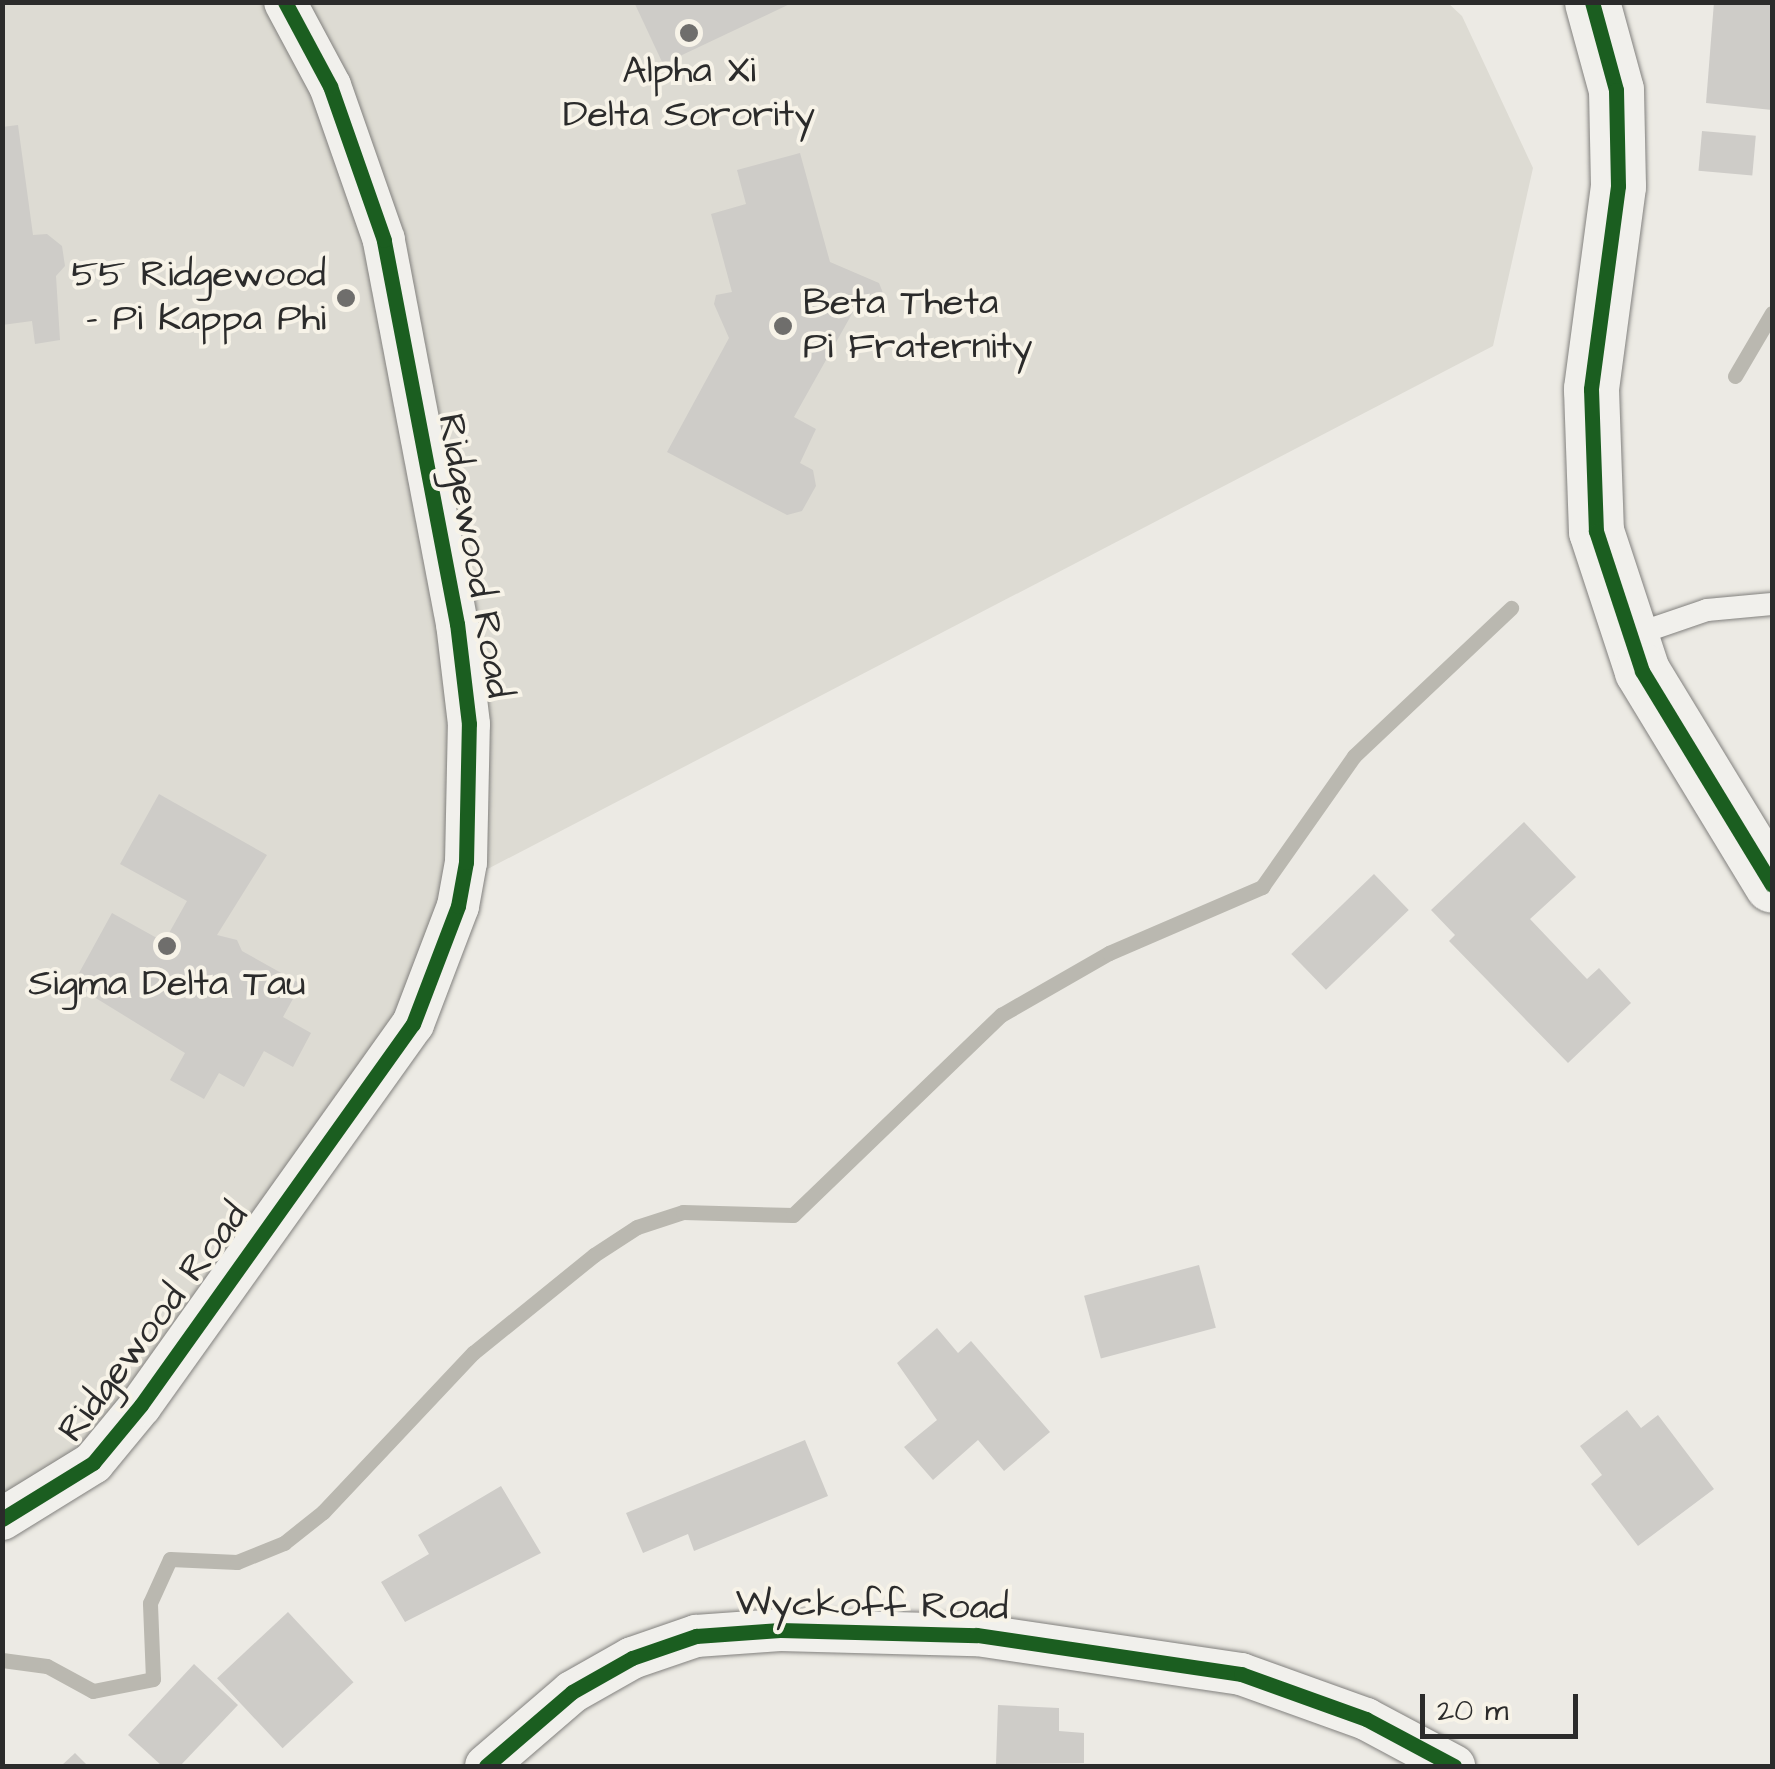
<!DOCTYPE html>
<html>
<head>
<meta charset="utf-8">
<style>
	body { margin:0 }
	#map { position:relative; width:1775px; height:1769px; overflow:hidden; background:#eceae4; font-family:"Architects Daughter",sans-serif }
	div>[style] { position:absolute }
	.built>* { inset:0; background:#dddbd3 }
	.stream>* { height:15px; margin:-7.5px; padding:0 7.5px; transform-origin:7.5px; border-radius:7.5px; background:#bab8b0 }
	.building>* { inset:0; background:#ceccc8; transform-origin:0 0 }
	.roads { filter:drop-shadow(0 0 2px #82817e) drop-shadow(0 0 2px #82817e) }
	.lane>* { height:22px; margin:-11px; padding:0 11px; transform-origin:11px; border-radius:11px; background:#f1f0ec }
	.street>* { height:42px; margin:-21px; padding:0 21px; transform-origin:21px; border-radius:21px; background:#f1f0ec }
	.secondary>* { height:55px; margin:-27.5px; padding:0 27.5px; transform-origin:27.5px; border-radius:27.5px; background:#f1f0ec }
	.cycleway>* { height:15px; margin:-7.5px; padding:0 7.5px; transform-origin:7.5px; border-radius:7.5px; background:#1b5e20 }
	.dots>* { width:28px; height:28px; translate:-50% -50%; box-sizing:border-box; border:5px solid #f7f3e8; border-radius:50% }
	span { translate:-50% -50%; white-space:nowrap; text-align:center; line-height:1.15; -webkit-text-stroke:8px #f7f3e8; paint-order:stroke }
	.poi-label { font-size:38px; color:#2b2b2b }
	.right { translate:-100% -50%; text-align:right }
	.left { translate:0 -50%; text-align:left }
	.street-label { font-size:38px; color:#2b2b2b }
	.frame { position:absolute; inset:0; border:5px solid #2b2b2b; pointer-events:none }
	.scale { position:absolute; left:1420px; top:1694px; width:158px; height:45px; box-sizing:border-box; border:5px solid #2b2b2b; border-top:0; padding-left:12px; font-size:30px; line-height:35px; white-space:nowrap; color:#2b2b2b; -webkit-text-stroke:8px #f7f3e8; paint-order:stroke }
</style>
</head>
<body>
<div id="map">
	<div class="built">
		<div style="clip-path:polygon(3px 3px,1448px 3px,1462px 16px,1533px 168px,1493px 346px,478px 874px,428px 998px,45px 1504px,3px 1520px)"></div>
	</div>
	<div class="stream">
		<div style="left:1735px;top:376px;width:73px;rotate:-59.6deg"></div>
		<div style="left:2px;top:1660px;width:45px;rotate:7.6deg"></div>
		<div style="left:47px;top:1666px;width:52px;rotate:28.5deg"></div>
		<div style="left:93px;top:1691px;width:61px;rotate:-11.3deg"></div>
		<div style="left:153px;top:1679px;width:76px;rotate:-92.3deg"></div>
		<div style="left:150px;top:1603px;width:48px;rotate:-65.6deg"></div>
		<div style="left:170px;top:1559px;width:67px;rotate:2.6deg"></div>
		<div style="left:237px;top:1562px;width:51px;rotate:-22deg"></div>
		<div style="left:284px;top:1543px;width:50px;rotate:-38.5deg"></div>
		<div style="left:323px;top:1512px;width:219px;rotate:-46.7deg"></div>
		<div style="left:473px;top:1353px;width:156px;rotate:-39deg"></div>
		<div style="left:594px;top:1255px;width:51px;rotate:-33.1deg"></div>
		<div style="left:637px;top:1227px;width:48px;rotate:-18.1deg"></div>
		<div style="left:683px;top:1212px;width:110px;rotate:1.6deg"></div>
		<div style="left:793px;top:1215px;width:289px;rotate:-43.9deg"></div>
		<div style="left:1001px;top:1015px;width:125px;rotate:-29.9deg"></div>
		<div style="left:1109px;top:953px;width:167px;rotate:-23.3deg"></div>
		<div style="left:1262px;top:887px;width:160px;rotate:-54.9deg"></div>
		<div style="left:1354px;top:756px;width:216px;rotate:-43.3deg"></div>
	</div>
	<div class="building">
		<div style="clip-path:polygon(634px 2px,794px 2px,663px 64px)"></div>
		<div style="clip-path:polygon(1714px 2px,1772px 2px,1772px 110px,1706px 103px)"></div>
		<div style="clip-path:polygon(18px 125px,33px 235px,47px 234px,62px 246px,65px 266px,56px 276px,60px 340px,35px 344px,32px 321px,2px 325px,2px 127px)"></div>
		<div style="left:1702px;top:131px;width:54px;height:40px;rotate:5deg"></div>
		<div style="clip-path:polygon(800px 153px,830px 262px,879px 283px,883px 293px,874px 315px,853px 312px,794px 417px,816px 429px,800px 463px,813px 470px,816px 486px,802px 511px,787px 515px,667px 452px,729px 338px,714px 304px,716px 295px,732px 292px,711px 214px,746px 204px,737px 170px)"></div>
		<div style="clip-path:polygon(159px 794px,267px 855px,217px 935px,237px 940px,242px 951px,301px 984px,283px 1017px,311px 1033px,293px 1067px,264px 1051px,244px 1087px,219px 1073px,204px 1099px,170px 1080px,185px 1053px,73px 984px,112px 913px,164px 942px,187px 901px,120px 864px)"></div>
		<div style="clip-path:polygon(1524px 822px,1576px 877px,1530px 919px,1587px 979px,1599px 968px,1631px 1003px,1568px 1063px,1449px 941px,1455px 935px,1431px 910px)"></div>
		<div style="left:1374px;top:874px;width:50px;height:115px;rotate:46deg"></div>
		<div style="left:1199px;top:1265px;width:65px;height:119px;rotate:75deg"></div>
		<div style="clip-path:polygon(937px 1328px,958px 1353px,971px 1341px,1050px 1432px,1004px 1471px,978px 1440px,933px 1480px,904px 1447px,937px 1420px,897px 1363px)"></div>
		<div style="clip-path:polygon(1627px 1410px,1641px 1428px,1658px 1415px,1714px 1489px,1638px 1546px,1591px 1484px,1602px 1475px,1580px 1446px)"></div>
		<div style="clip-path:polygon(805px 1440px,828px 1496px,694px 1551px,688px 1534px,643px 1553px,626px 1513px)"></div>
		<div style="clip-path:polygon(501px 1486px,541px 1553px,405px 1622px,381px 1582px,429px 1554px,418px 1535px)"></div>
		<div style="left:288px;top:1612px;width:96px;height:97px;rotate:47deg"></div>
		<div style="clip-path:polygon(194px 1664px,238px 1705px,180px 1766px,162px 1766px,128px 1735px)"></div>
		<div style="clip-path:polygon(998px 1705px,1059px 1708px,1059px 1731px,1084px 1733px,1084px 1763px,996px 1764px)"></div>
		<div style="clip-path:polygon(75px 1753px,88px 1766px,61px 1766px)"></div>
	</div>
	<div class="roads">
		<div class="lane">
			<div style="left:1631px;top:636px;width:80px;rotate:-18.9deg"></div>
			<div style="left:1707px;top:610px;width:65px;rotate:-5.3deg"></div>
		</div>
		<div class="street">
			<div style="left:2px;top:1519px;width:107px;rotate:-31.6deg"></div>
			<div style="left:93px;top:1463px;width:75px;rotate:-50.4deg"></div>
			<div style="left:141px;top:1405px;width:468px;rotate:-54.5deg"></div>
			<div style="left:413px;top:1024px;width:126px;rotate:-69.1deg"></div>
			<div style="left:458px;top:906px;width:45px;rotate:-79.7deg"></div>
			<div style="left:466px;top:862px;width:138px;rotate:-88.8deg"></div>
			<div style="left:469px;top:724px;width:101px;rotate:-96.8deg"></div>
			<div style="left:457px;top:624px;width:391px;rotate:-100.8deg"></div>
			<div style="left:384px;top:240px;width:163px;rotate:-109.3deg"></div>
			<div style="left:330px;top:86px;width:95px;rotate:-118.2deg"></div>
			<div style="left:486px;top:1766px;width:113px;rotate:-40.7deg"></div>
			<div style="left:572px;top:1692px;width:69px;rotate:-29.5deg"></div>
			<div style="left:632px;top:1658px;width:68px;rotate:-19deg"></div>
			<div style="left:696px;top:1636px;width:84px;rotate:-4.1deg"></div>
			<div style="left:780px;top:1630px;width:197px;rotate:1.5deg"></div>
			<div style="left:977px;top:1635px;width:267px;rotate:8.4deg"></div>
			<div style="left:1241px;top:1674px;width:133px;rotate:19.8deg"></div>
			<div style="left:1366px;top:1719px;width:100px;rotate:28.1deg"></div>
		</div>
		<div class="secondary">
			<div style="left:1592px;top:2px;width:91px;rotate:74.7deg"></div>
			<div style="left:1616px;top:90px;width:96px;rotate:88.8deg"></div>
			<div style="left:1618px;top:186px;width:205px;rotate:97.6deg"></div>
			<div style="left:1591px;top:389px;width:142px;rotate:88deg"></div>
			<div style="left:1596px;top:531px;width:147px;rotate:71.8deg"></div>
			<div style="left:1642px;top:671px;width:250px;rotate:58.7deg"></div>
		</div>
	</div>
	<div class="cycleway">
		<div style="left:1592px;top:2px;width:91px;rotate:74.7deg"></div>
		<div style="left:1616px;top:90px;width:96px;rotate:88.8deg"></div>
		<div style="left:1618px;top:186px;width:205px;rotate:97.6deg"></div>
		<div style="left:1591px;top:389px;width:142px;rotate:88deg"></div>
		<div style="left:1596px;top:531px;width:147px;rotate:71.8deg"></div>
		<div style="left:1642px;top:671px;width:250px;rotate:58.7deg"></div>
		<div style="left:2px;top:1519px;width:107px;rotate:-31.6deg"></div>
		<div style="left:93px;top:1463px;width:75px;rotate:-50.4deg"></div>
		<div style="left:141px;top:1405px;width:468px;rotate:-54.5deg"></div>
		<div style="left:413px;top:1024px;width:126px;rotate:-69.1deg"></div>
		<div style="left:458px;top:906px;width:45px;rotate:-79.7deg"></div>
		<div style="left:466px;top:862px;width:138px;rotate:-88.8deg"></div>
		<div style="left:469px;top:724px;width:101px;rotate:-96.8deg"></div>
		<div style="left:457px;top:624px;width:391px;rotate:-100.8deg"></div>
		<div style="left:384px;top:240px;width:163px;rotate:-109.3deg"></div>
		<div style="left:330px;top:86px;width:95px;rotate:-118.2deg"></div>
		<div style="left:486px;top:1766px;width:113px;rotate:-40.7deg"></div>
		<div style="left:572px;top:1692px;width:69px;rotate:-29.5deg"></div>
		<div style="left:632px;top:1658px;width:68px;rotate:-19deg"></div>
		<div style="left:696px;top:1636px;width:84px;rotate:-4.1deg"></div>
		<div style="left:780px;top:1630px;width:197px;rotate:1.5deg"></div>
		<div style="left:977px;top:1635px;width:267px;rotate:8.4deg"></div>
		<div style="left:1241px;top:1674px;width:133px;rotate:19.8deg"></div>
		<div style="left:1366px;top:1719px;width:100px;rotate:28.1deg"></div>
	</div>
	<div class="dots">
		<div style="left:689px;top:33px;background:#6f6e6c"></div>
		<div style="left:346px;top:298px;background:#6f6e6c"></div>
		<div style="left:783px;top:326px;background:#6f6e6c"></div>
		<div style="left:167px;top:946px;background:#6f6e6c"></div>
	</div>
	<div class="poi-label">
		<span style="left:689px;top:94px">Alpha Xi<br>Delta Sorority</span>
		<span class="right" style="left:326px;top:298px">55 Ridgewood<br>- Pi Kappa Phi</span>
		<span class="left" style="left:803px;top:326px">Beta Theta<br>Pi Fraternity</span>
		<span style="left:167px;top:985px">Sigma Delta Tau</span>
	</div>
	<div class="street-label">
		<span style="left:474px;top:556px;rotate:80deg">Ridgewood Road</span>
		<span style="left:154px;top:1323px;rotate:-53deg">Ridgewood Road</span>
		<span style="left:872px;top:1606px;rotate:1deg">Wyckoff Road</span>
	</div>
	<div class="frame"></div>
	<div class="scale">20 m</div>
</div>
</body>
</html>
